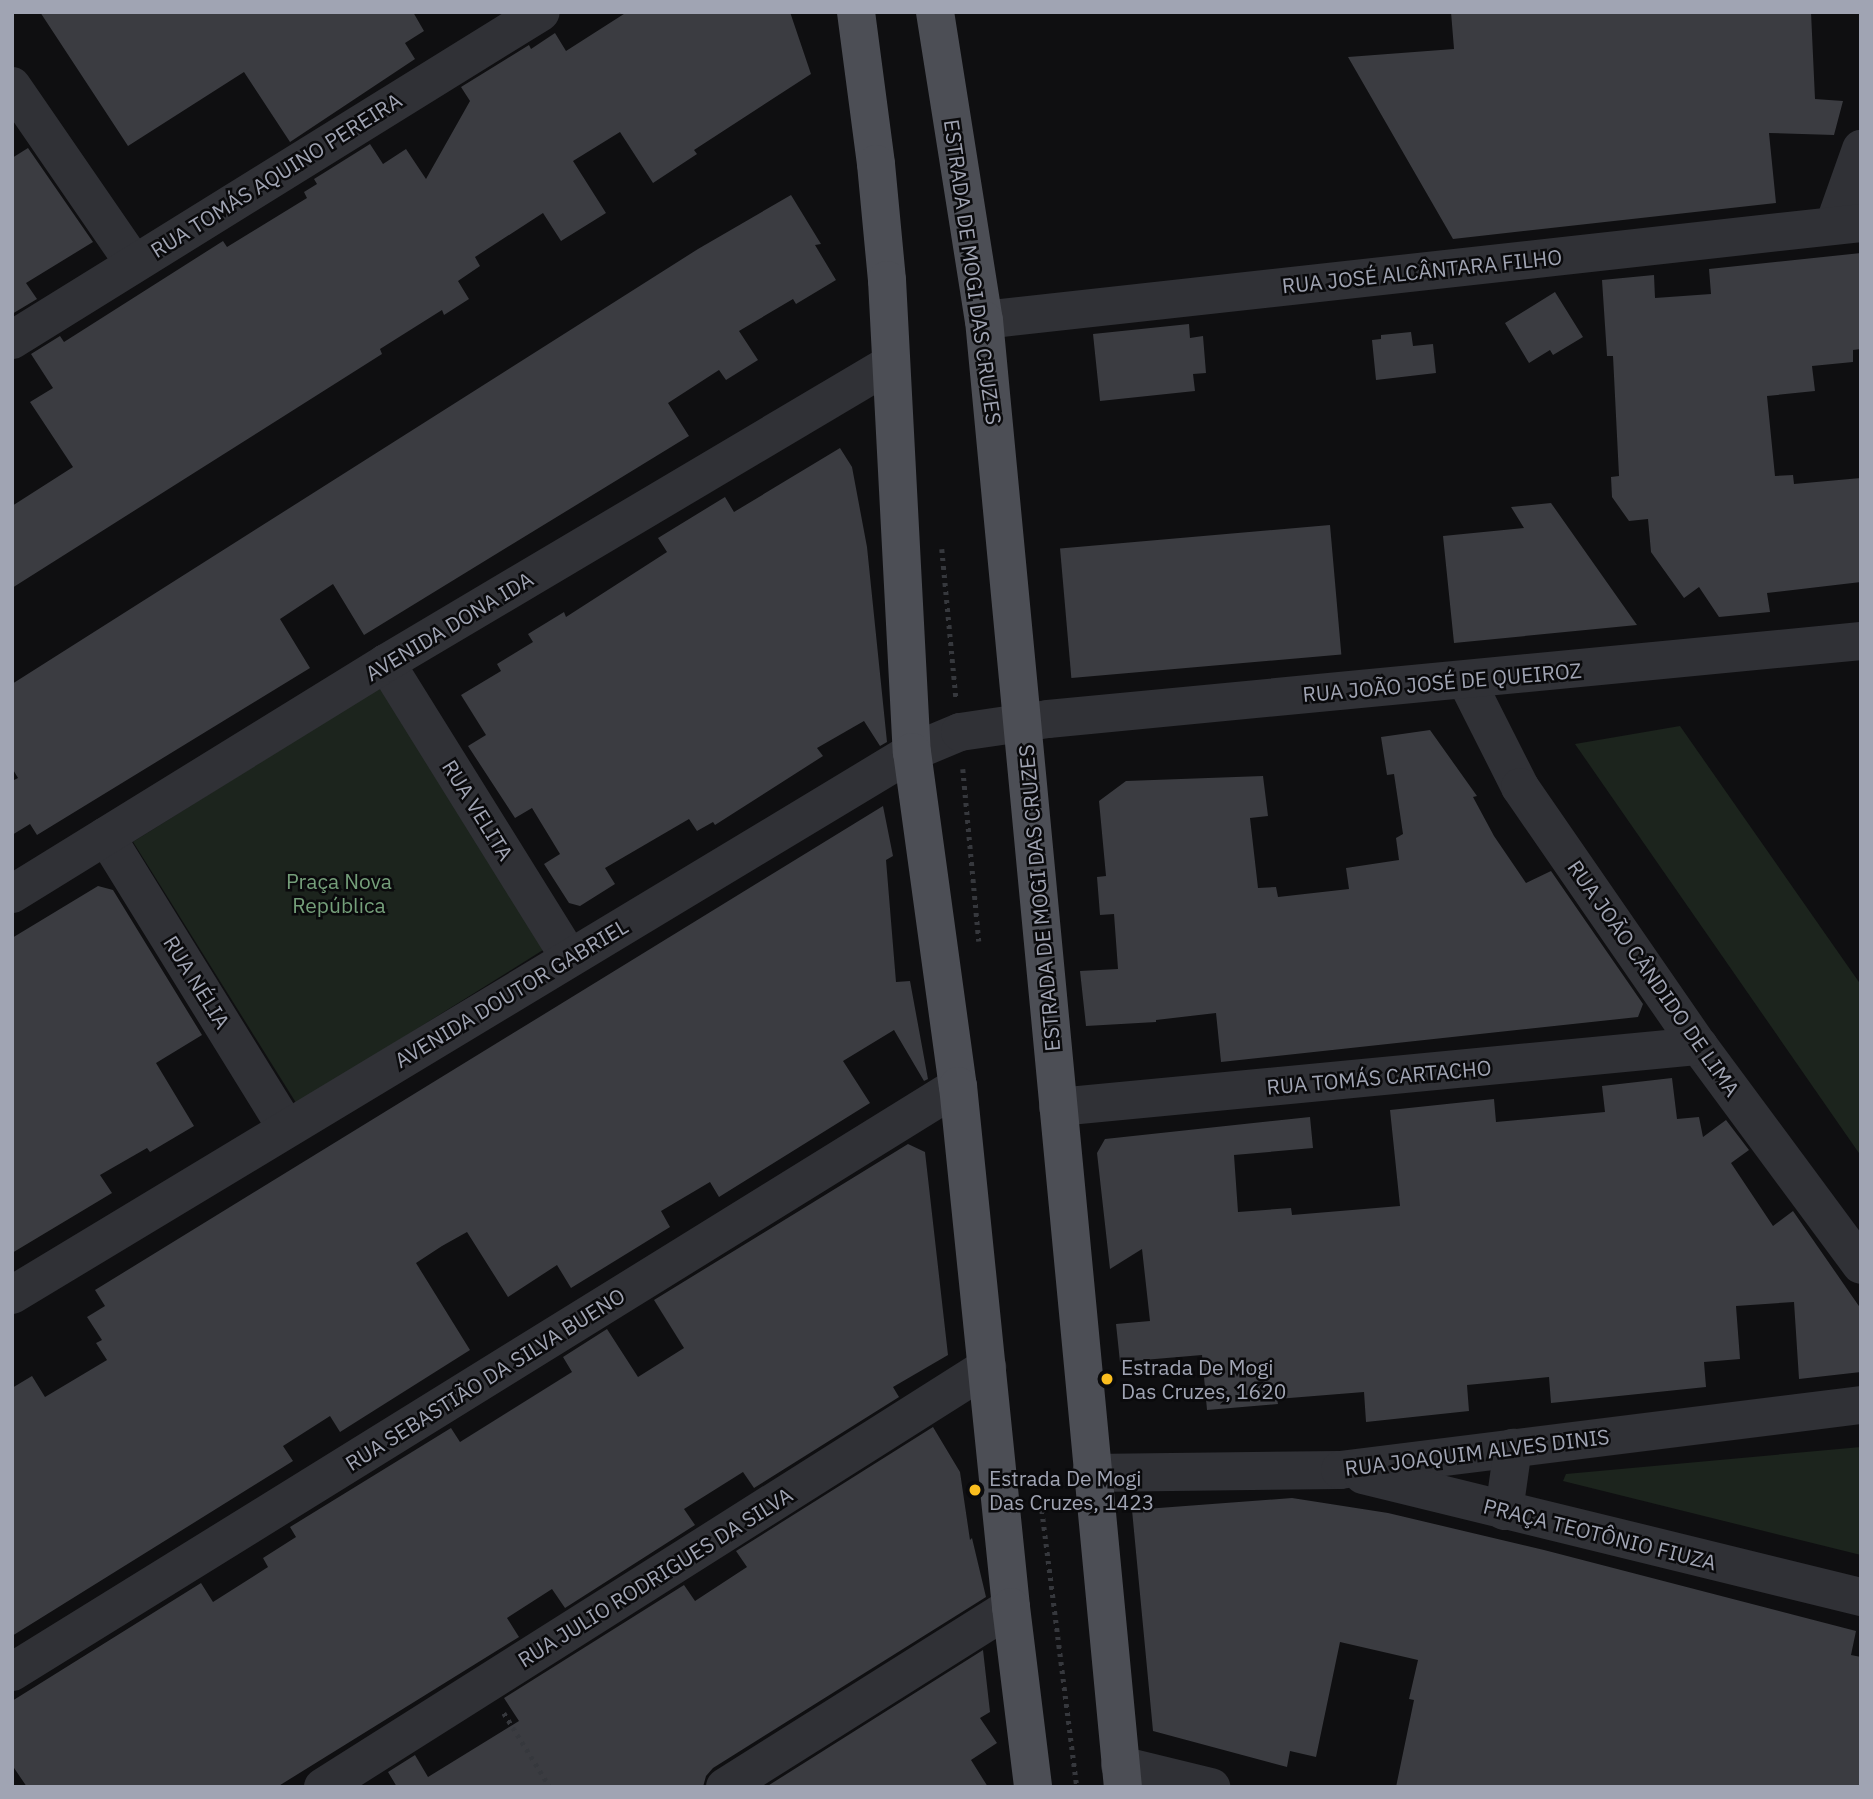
<!DOCTYPE html>
<html>
<head>
<meta charset="utf-8">
<style>
	body { margin:0 }
	#map { position:relative; width:1873px; height:1799px; overflow:hidden; background:#0f0f11; font-family:"IBM Plex Sans",sans-serif }
	div>[style] { position:absolute }
	.green>* { inset:0; background:#1c241d; transform-origin:0 0 }
	.building>* { inset:0; background:#3b3c41; transform-origin:0 0 }
	.path>* { height:4.5px; margin-top:-2.25px; transform-origin:0; background:repeating-linear-gradient(90deg,#36383d 0 3.5px,transparent 0 8.5px) }
	.minor>* { height:38px; margin:-19px; padding:0 19px; transform-origin:19px; border-radius:19px; background:#303136 }
	.major>* { height:38px; margin:-19px; padding:0 19px; transform-origin:19px; border-radius:19px; background:#4c4e55 }
	.dots>* { width:19px; height:19px; translate:-50% -50%; box-sizing:border-box; border:4px solid #0a0a0c; border-radius:50% }
	span { translate:-50% -50%; white-space:nowrap; text-align:center; line-height:1.15; -webkit-text-stroke:5px #0a0a0c; paint-order:stroke }
	.street-label { font-size:21px; color:#a0a4b3 }
	.park-label { font-size:21px; color:#759f7a }
	.poi-label { font-size:21px; color:#a0a4b3 }
	.left { translate:0 -50%; text-align:left }
	.frame { position:absolute; inset:0; border:14px solid #a0a4b3; pointer-events:none }
</style>
</head>
<body>
<div id="map">
	<div class="green">
		<div style="left:384px;top:685px;width:309px;height:296px;rotate:58deg"></div>
		<div style="clip-path:polygon(1680px 726px,1861px 985px,1861px 1156px,1575px 744px)"></div>
		<div style="clip-path:polygon(1861px 1447px,1861px 1555px,1563px 1481px,1566px 1474px)"></div>
	</div>
	<div class="building">
		<div style="clip-path:polygon(40px 12px,413px 12px,424px 31px,405px 43px,415px 59px,290px 142px,244px 72px,128px 146px)"></div>
		<div style="clip-path:polygon(627px 12px,790px 12px,811px 74px,694px 150px,697px 154px,653px 183px,620px 132px,573px 161px,606px 213px,561px 241px,543px 213px,475px 257px,480px 266px,458px 281px,469px 299px,444px 315px,442px 310px,380px 349px,382px 354px,12px 588px,12px 506px,73px 467px,30px 402px,53px 388px,31px 354px,60px 336px,64px 342px,223px 241px,227px 247px,307px 198px,304px 192px,317px 184px,314px 179px,370px 144px,383px 164px,406px 149px,426px 179px,470px 101px,461px 87px,529px 45px,531px 49px,555px 33px,566px 51px)"></div>
		<div style="clip-path:polygon(1451px 12px,1811px 12px,1815px 99px,1843px 101px,1834px 135px,1769px 133px,1776px 203px,1453px 239px,1348px 57px,1454px 49px)"></div>
		<div style="clip-path:polygon(28px 148px,93px 242px,26px 283px,37px 299px,12px 314px,12px 158px)"></div>
		<div style="clip-path:polygon(791px 195px,821px 244px,815px 245px,836px 280px,796px 304px,793px 299px,739px 331px,758px 360px,726px 380px,719px 370px,668px 403px,689px 436px,364px 635px,333px 584px,280px 619px,310px 668px,37px 835px,30px 824px,12px 835px,12px 781px,18px 778px,12px 768px,12px 684px,698px 249px)"></div>
		<div style="clip-path:polygon(1861px 253px,1861px 349px,1853px 350px,1853px 362px,1812px 366px,1815px 391px,1767px 396px,1775px 476px,1793px 475px,1794px 484px,1861px 478px,1861px 582px,1767px 593px,1770px 612px,1719px 617px,1699px 587px,1684px 598px,1651px 552px,1648px 519px,1629px 521px,1612px 497px,1611px 477px,1619px 476px,1613px 356px,1607px 356px,1602px 280px,1654px 275px,1655px 298px,1711px 294px,1709px 269px)"></div>
		<div style="clip-path:polygon(1555px 292px,1583px 337px,1553px 355px,1550px 350px,1529px 363px,1505px 323px)"></div>
		<div style="clip-path:polygon(1189px 324px,1190px 338px,1203px 336px,1206px 373px,1193px 374px,1195px 391px,1100px 401px,1093px 334px)"></div>
		<div style="clip-path:polygon(1411px 332px,1413px 346px,1433px 344px,1436px 373px,1376px 380px,1372px 340px,1381px 339px,1381px 335px)"></div>
		<div style="clip-path:polygon(840px 448px,852px 467px,867px 547px,887px 742px,880px 746px,864px 721px,817px 748px,823px 756px,715px 825px,713px 822px,697px 831px,689px 819px,605px 868px,615px 884px,580px 906px,569px 903px,544px 864px,560px 854px,532px 808px,515px 818px,468px 746px,486px 735px,461px 695px,501px 671px,497px 664px,533px 642px,528px 634px,564px 612px,566px 617px,667px 552px,658px 538px,725px 497px,734px 512px)"></div>
		<div style="clip-path:polygon(1551px 503px,1637px 625px,1454px 643px,1443px 536px,1524px 528px,1511px 507px)"></div>
		<div style="left:1330px;top:525px;width:130px;height:271px;rotate:85deg"></div>
		<div style="clip-path:polygon(1430px 730px,1477px 796px,1473px 797px,1494px 836px,1526px 883px,1551px 871px,1643px 1004px,1638px 1017px,1221px 1062px,1216px 1013px,1156px 1020px,1156px 1022px,1086px 1026px,1080px 971px,1118px 969px,1114px 914px,1100px 915px,1097px 877px,1106px 876px,1099px 801px,1126px 781px,1263px 776px,1268px 816px,1250px 818px,1258px 888px,1276px 887px,1278px 897px,1349px 889px,1346px 868px,1399px 860px,1396px 838px,1403px 834px,1394px 774px,1387px 775px,1381px 737px)"></div>
		<div style="clip-path:polygon(883px 806px,893px 856px,886px 860px,896px 982px,910px 981px,928px 1079px,924px 1081px,894px 1030px,843px 1061px,870px 1103px,719px 1197px,710px 1182px,661px 1211px,670px 1227px,571px 1288px,557px 1265px,508px 1297px,467px 1232px,442px 1246px,416px 1263px,470px 1350px,340px 1432px,330px 1416px,283px 1446px,293px 1461px,12px 1636px,12px 1388px,32px 1376px,45px 1397px,107px 1360px,96px 1343px,102px 1340px,87px 1317px,105px 1306px,95px 1290px)"></div>
		<div style="clip-path:polygon(98px 886px,113px 890px,202px 1035px,156px 1063px,194px 1126px,150px 1152px,147px 1148px,100px 1175px,112px 1193px,12px 1253px,12px 938px)"></div>
		<div style="clip-path:polygon(1672px 1078px,1677px 1119px,1699px 1117px,1703px 1137px,1726px 1120px,1749px 1150px,1731px 1163px,1773px 1226px,1793px 1211px,1861px 1309px,1861px 1372px,1799px 1379px,1794px 1302px,1736px 1306px,1740px 1359px,1704px 1362px,1706px 1387px,1551px 1403px,1549px 1377px,1467px 1385px,1469px 1411px,1366px 1422px,1364px 1392px,1277px 1399px,1278px 1404px,1207px 1410px,1202px 1355px,1120px 1362px,1116px 1324px,1150px 1321px,1142px 1249px,1110px 1269px,1097px 1153px,1105px 1139px,1310px 1117px,1313px 1148px,1234px 1155px,1238px 1212px,1291px 1208px,1292px 1215px,1400px 1206px,1390px 1110px,1494px 1099px,1496px 1122px,1605px 1112px,1602px 1086px)"></div>
		<div style="clip-path:polygon(908px 1144px,925px 1152px,948px 1355px,893px 1387px,899px 1397px,754px 1488px,743px 1472px,684px 1509px,695px 1525px,565px 1608px,552px 1589px,507px 1618px,519px 1637px,277px 1787px,27px 1787px,12px 1765px,12px 1701px,201px 1583px,213px 1602px,268px 1567px,263px 1558px,296px 1537px,290px 1527px,451px 1428px,460px 1442px,572px 1372px,563px 1357px,607px 1329px,638px 1377px,684px 1348px,654px 1300px)"></div>
		<div style="clip-path:polygon(933px 1427px,960px 1472px,970px 1540px,972px 1538px,986px 1597px,713px 1768px,706px 1776px,703px 1787px,397px 1787px,388px 1772px,415px 1755px,428px 1777px,519px 1721px,504px 1698px,684px 1585px,695px 1601px,747px 1567px,736px 1551px)"></div>
		<div style="clip-path:polygon(1292px 1498px,1388px 1513px,1544px 1550px,1856px 1631px,1851px 1655px,1861px 1657px,1861px 1787px,1396px 1787px,1414px 1700px,1409px 1699px,1418px 1660px,1340px 1642px,1316px 1757px,1290px 1751px,1287px 1767px,1153px 1731px,1132px 1510px)"></div>
		<div style="clip-path:polygon(983px 1650px,990px 1712px,980px 1718px,997px 1743px,971px 1760px,988px 1787px,766px 1787px)"></div>
	</div>
	<div class="path">
		<div style="left:942px;top:549px;width:149px;rotate:84.6deg"></div>
		<div style="left:963px;top:769px;width:173px;rotate:84.7deg"></div>
		<div style="left:1042px;top:1510px;width:279px;rotate:82.8deg"></div>
		<div style="left:504px;top:1713px;width:87px;rotate:58.1deg"></div>
	</div>
	<div class="minor">
		<div style="left:12px;top:86px;width:214px;rotate:55.5deg"></div>
		<div style="left:1834px;top:225px;width:81px;rotate:-70.4deg"></div>
		<div style="left:984px;top:320px;width:882px;rotate:-6.31deg"></div>
		<div style="left:12px;top:340px;width:622px;rotate:-31.8deg"></div>
		<div style="left:386px;top:663px;width:346px;rotate:58.1deg"></div>
		<div style="left:1466px;top:680px;width:120px;rotate:63.2deg"></div>
		<div style="left:1520px;top:787px;width:315px;rotate:55.4deg"></div>
		<div style="left:1699px;top:1046px;width:272px;rotate:53.5deg"></div>
		<div style="left:106px;top:836px;width:344px;rotate:58.3deg"></div>
		<div style="left:12px;top:894px;width:440px;rotate:-31.7deg"></div>
		<div style="left:386px;top:663px;width:586px;rotate:-30.68deg"></div>
		<div style="left:1058px;top:1107px;width:644px;rotate:-5.44deg"></div>
		<div style="left:12px;top:1295px;width:1051px;rotate:-31.1deg"></div>
		<div style="left:912px;top:752px;width:52px;rotate:-22.6deg"></div>
		<div style="left:960px;top:732px;width:89px;rotate:-8.4deg"></div>
		<div style="left:1048px;top:719px;width:817px;rotate:-5.48deg"></div>
		<div style="left:1091px;top:1473px;width:249px;rotate:-0.7deg"></div>
		<div style="left:1340px;top:1470px;width:525px;rotate:-7.11deg"></div>
		<div style="left:1363px;top:1475px;width:513px;rotate:13.77deg"></div>
		<div style="left:1504px;top:1511px;width:64px;rotate:-81.9deg"></div>
		<div style="left:12px;top:1672px;width:1113px;rotate:-31.78deg"></div>
		<div style="left:1120px;top:1765px;width:94px;rotate:13.6deg"></div>
		<div style="left:323px;top:1787px;width:786px;rotate:-32.31deg"></div>
		<div style="left:725px;top:1787px;width:338px;rotate:-32.2deg"></div>
	</div>
	<div class="major">
		<div style="left:856px;top:12px;width:153px;rotate:82.5deg"></div>
		<div style="left:876px;top:164px;width:117px;rotate:84.6deg"></div>
		<div style="left:887px;top:280px;width:473px;rotate:87deg"></div>
		<div style="left:912px;top:752px;width:337px;rotate:82.2deg"></div>
		<div style="left:958px;top:1086px;width:524px;rotate:84.19deg"></div>
		<div style="left:1011px;top:1607px;width:181px;rotate:83deg"></div>
		<div style="left:935px;top:12px;width:312px;rotate:81deg"></div>
		<div style="left:984px;top:320px;width:1474px;rotate:84.59deg"></div>
	</div>
	<div class="dots">
		<div style="left:1107px;top:1379px;background:#fabd1e"></div>
		<div style="left:975px;top:1490px;background:#fabd1e"></div>
	</div>
	<div class="street-label">
		<span style="left:276px;top:175px;rotate:-32deg">RUA TOMÁS AQUINO PEREIRA</span>
		<span style="left:1422px;top:271px;rotate:-6deg">RUA JOSÉ ALCÂNTARA FILHO</span>
		<span style="left:973px;top:272px;rotate:82deg">ESTRADA DE MOGI DAS CRUZES</span>
		<span style="left:449px;top:626px;rotate:-31deg">AVENIDA DONA IDA</span>
		<span style="left:1442px;top:682px;rotate:-5deg">RUA JOÃO JOSÉ DE QUEIROZ</span>
		<span style="left:478px;top:810px;rotate:58deg">RUA VELITA</span>
		<span style="left:1039px;top:898px;rotate:-95deg">ESTRADA DE MOGI DAS CRUZES</span>
		<span style="left:1654px;top:978px;rotate:55deg">RUA JOÃO CÂNDIDO DE LIMA</span>
		<span style="left:197px;top:982px;rotate:58deg">RUA NÉLIA</span>
		<span style="left:511px;top:993px;rotate:-31deg">AVENIDA DOUTOR GABRIEL</span>
		<span style="left:1379px;top:1077px;rotate:-5deg">RUA TOMÁS CARTACHO</span>
		<span style="left:485px;top:1379px;rotate:-32deg">RUA SEBASTIÃO DA SILVA BUENO</span>
		<span style="left:1477px;top:1452px;rotate:-7deg">RUA JOAQUIM ALVES DINIS</span>
		<span style="left:1600px;top:1534px;rotate:14deg">PRAÇA TEOTÔNIO FIUZA</span>
		<span style="left:655px;top:1577px;rotate:-32deg">RUA JULIO RODRIGUES DA SILVA</span>
	</div>
	<div class="park-label">
		<span style="left:339px;top:893px">Praça Nova<br>República</span>
	</div>
	<div class="poi-label">
		<span class="left" style="left:1121px;top:1379px">Estrada De Mogi<br>Das Cruzes, 1620</span>
		<span class="left" style="left:989px;top:1490px">Estrada De Mogi<br>Das Cruzes, 1423</span>
	</div>
	<div class="frame"></div>
</div>
</body>
</html>
